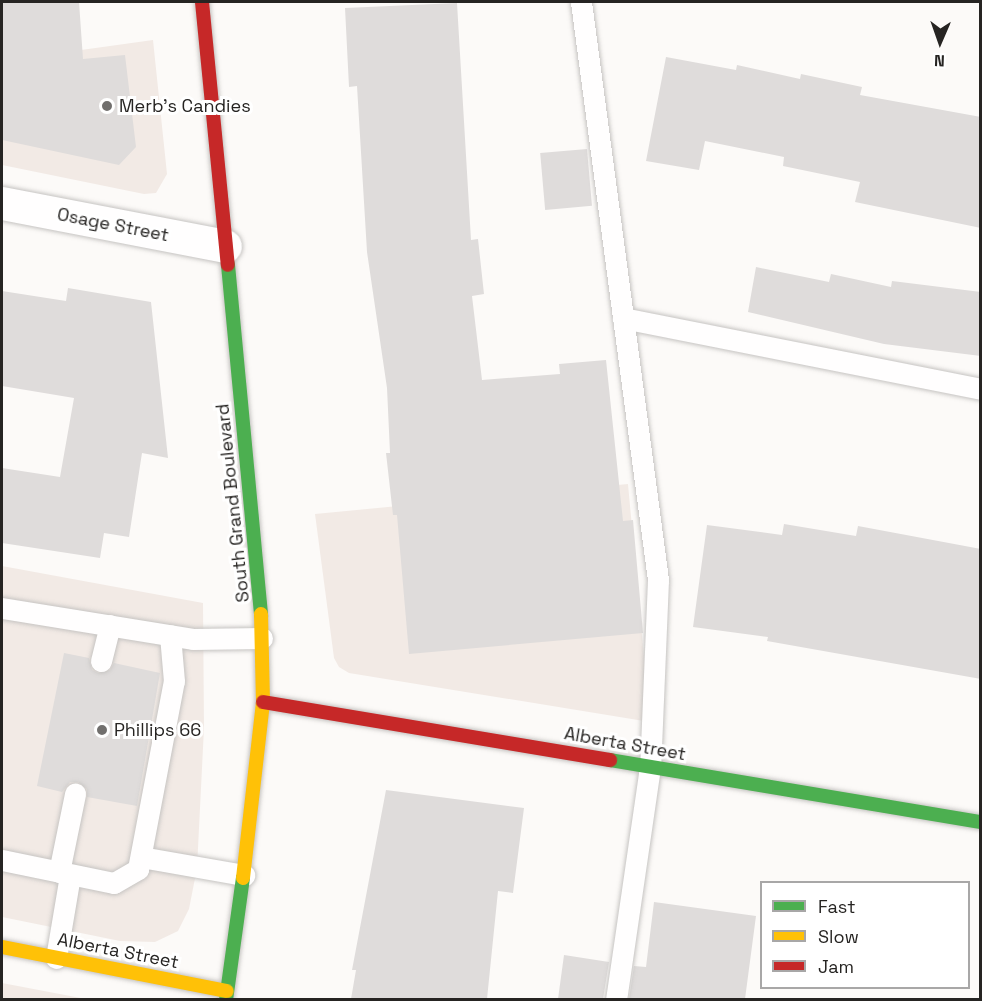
<!DOCTYPE html>
<html>
<head>
<meta charset="utf-8">
<style>
	body { margin:0 }
	#map { position:relative; width:982px; height:1001px; overflow:hidden; background:#fcfaf8; font-family:"Space Grotesk",sans-serif }
	div>[style] { position:absolute }
	.built>* { inset:0; background:#f2eae5 }
	.building>* { inset:0; background:#dfdcdb; transform-origin:0 0 }
	.roads { filter:drop-shadow(0 0 2px #c6c4c2) drop-shadow(0 0 2px #c6c4c2) }
	.lane>* { height:21px; margin:-10.5px; padding:0 10.5px; transform-origin:10.5px; border-radius:10.5px; background:#fffefe }
	.street>* { height:33px; margin:-16.5px; padding:0 16.5px; transform-origin:16.5px; border-radius:16.5px; background:#fffefe }
	.fast>* { height:14px; margin:-7px; padding:0 7px; transform-origin:7px; border-radius:7px; background:#4caf50 }
	.slow>* { height:14px; margin:-7px; padding:0 7px; transform-origin:7px; border-radius:7px; background:#ffc107 }
	.jam>* { height:14px; margin:-7px; padding:0 7px; transform-origin:7px; border-radius:7px; background:#c62828 }
	.dots>* { width:16px; height:16px; translate:-50% -50%; box-sizing:border-box; border:3px solid #fff; border-radius:50% }
	span { translate:-50% -50%; white-space:nowrap; text-align:center; line-height:1.15; -webkit-text-stroke:6px #fff; paint-order:stroke }
	.poi-label { font-size:18px; color:#262422 }
	.left { translate:0 -50%; text-align:left }
	.street-label { font-size:18px; color:#262422 }
	.frame { position:absolute; inset:0; border:3px solid #262422; pointer-events:none }
	.legend { position:absolute; left:760px; top:881px; width:210px; height:108px; box-sizing:border-box; background:#fff; border:2px solid #a8a7a7; margin:0; padding:8px 10px; list-style:none; font-size:18px; color:#262422 }
	.legend li { display:flex; align-items:center; gap:12px; height:30px }
	.legend b { width:30px; border:2px solid #a8a7a7 }
	.north { position:absolute; left:910px; top:12px; width:60px; height:60px; -webkit-text-stroke:4px #fff; paint-order:stroke; rotate:182deg; font-size:16px; font-weight:700; line-height:24px; text-align:center; color:#262422 }
	.north::after { content:''; display:block; margin:auto; width:21px; height:27px; background:#262422; clip-path:polygon(50% 0,100% 100%,50% 72%,0 100%) }
</style>
</head>
<body>
<div id="map">
	<div class="built">
		<div style="clip-path:polygon(153px 40px,167px 174px,156px 193px,144px 194px,2px 165px,2px 61px)"></div>
		<div style="clip-path:polygon(628px 484px,645px 668px,644px 721px,349px 673px,339px 667px,334px 658px,315px 514px)"></div>
		<div style="clip-path:polygon(2px 566px,203px 603px,204px 728px,197px 868px,189px 909px,178px 931px,155px 942px,120px 941px,2px 917px)"></div>
		<div style="clip-path:polygon(2px 983px,86px 999px,2px 999px)"></div>
	</div>
	<div class="building">
		<div style="clip-path:polygon(2px 2px,79px 2px,83px 59px,125px 55px,136px 147px,119px 165px,2px 140px)"></div>
		<div style="clip-path:polygon(457px 3px,471px 240px,478px 239px,484px 294px,472px 296px,482px 380px,560px 374px,559px 364px,606px 360px,623px 521px,633px 520px,643px 633px,409px 654px,397px 515px,393px 515px,386px 453px,390px 453px,387px 388px,367px 252px,357px 86px,349px 87px,345px 8px)"></div>
		<div style="clip-path:polygon(666px 57px,736px 70px,737px 65px,800px 79px,801px 74px,862px 87px,860px 95px,981px 117px,981px 228px,855px 202px,860px 182px,783px 166px,784px 157px,705px 141px,699px 170px,646px 161px)"></div>
		<div style="left:587px;top:149px;width:57px;height:47px;rotate:85deg"></div>
		<div style="clip-path:polygon(756px 267px,829px 282px,831px 274px,891px 287px,892px 281px,981px 292px,981px 356px,884px 344px,748px 312px)"></div>
		<div style="clip-path:polygon(68px 288px,151px 302px,168px 458px,142px 453px,129px 537px,104px 533px,100px 558px,2px 543px,2px 468px,60px 477px,74px 398px,2px 386px,2px 291px,66px 301px)"></div>
		<div style="clip-path:polygon(784px 524px,856px 536px,858px 526px,981px 549px,981px 679px,767px 641px,768px 637px,693px 627px,707px 525px,782px 535px)"></div>
		<div style="clip-path:polygon(64px 653px,89px 658px,92px 670px,98px 673px,110px 670px,114px 663px,160px 673px,137px 806px,87px 797px,87px 789px,78px 782px,70px 782px,62px 792px,37px 786px)"></div>
		<div style="clip-path:polygon(386px 790px,524px 808px,513px 893px,498px 891px,487px 999px,351px 999px,356px 970px,352px 970px)"></div>
		<div style="clip-path:polygon(654px 902px,756px 916px,745px 999px,629px 999px,634px 966px,646px 967px)"></div>
		<div style="clip-path:polygon(564px 955px,609px 962px,603px 999px,558px 999px)"></div>
	</div>
	<div class="roads">
		<div class="lane">
			<div style="left:581px;top:2px;width:583px;rotate:82.41deg"></div>
			<div style="left:658px;top:580px;width:187px;rotate:92.4deg"></div>
			<div style="left:650px;top:767px;width:235px;rotate:98.3deg"></div>
			<div style="left:623px;top:318px;width:364px;rotate:11.2deg"></div>
			<div style="left:2px;top:608px;width:193px;rotate:9.2deg"></div>
			<div style="left:193px;top:639px;width:69px;rotate:-0.8deg"></div>
			<div style="left:101px;top:661px;width:37px;rotate:-76deg"></div>
			<div style="left:141px;top:857px;width:105px;rotate:9.9deg"></div>
			<div style="left:2px;top:860px;width:114px;rotate:11.6deg"></div>
			<div style="left:114px;top:883px;width:28px;rotate:-30deg"></div>
			<div style="left:138px;top:869px;width:191px;rotate:-79.2deg"></div>
			<div style="left:174px;top:681px;width:46px;rotate:-95deg"></div>
			<div style="left:59px;top:872px;width:80px;rotate:-78.4deg"></div>
			<div style="left:56px;top:958px;width:84px;rotate:-80.4deg"></div>
		</div>
		<div class="street">
			<div style="left:2px;top:203px;width:227px;rotate:10.9deg"></div>
		</div>
		<div class="fast">
			<div style="left:228px;top:265px;width:351px;rotate:84.6deg"></div>
			<div style="left:610px;top:760px;width:375px;rotate:9.5deg"></div>
			<div style="left:226px;top:1000px;width:123px;rotate:-82.1deg"></div>
		</div>
		<div class="slow">
			<div style="left:243px;top:878px;width:177px;rotate:-83.5deg"></div>
			<div style="left:263px;top:702px;width:88px;rotate:-91.3deg"></div>
			<div style="left:2px;top:947px;width:229px;rotate:11.1deg"></div>
		</div>
		<div class="jam">
			<div style="left:202px;top:2px;width:264px;rotate:84.4deg"></div>
			<div style="left:263px;top:702px;width:352px;rotate:9.5deg"></div>
		</div>
	</div>
	<div class="dots">
		<div style="left:107px;top:106px;background:#716f6d"></div>
		<div style="left:102px;top:730px;background:#716f6d"></div>
	</div>
	<div class="poi-label">
		<span class="left" style="left:119px;top:106px">Merb's Candies</span>
		<span class="left" style="left:114px;top:730px">Phillips 66</span>
	</div>
	<div class="street-label">
		<span style="left:113px;top:225px;rotate:11deg">Osage Street</span>
		<span style="left:233px;top:503px;rotate:-96deg">South Grand Boulevard</span>
		<span style="left:625px;top:744px;rotate:10deg">Alberta Street</span>
		<span style="left:118px;top:951px;rotate:11deg">Alberta Street</span>
	</div>
	<div class="frame"></div>
	<ul class="legend">
	<li><b style="height:8px;background:#4caf50"></b>Fast</li>
	<li><b style="height:8px;background:#ffc107"></b>Slow</li>
	<li><b style="height:8px;background:#c62828"></b>Jam</li>
	</ul>
	<div class="north">N</div>
</div>
</body>
</html>
